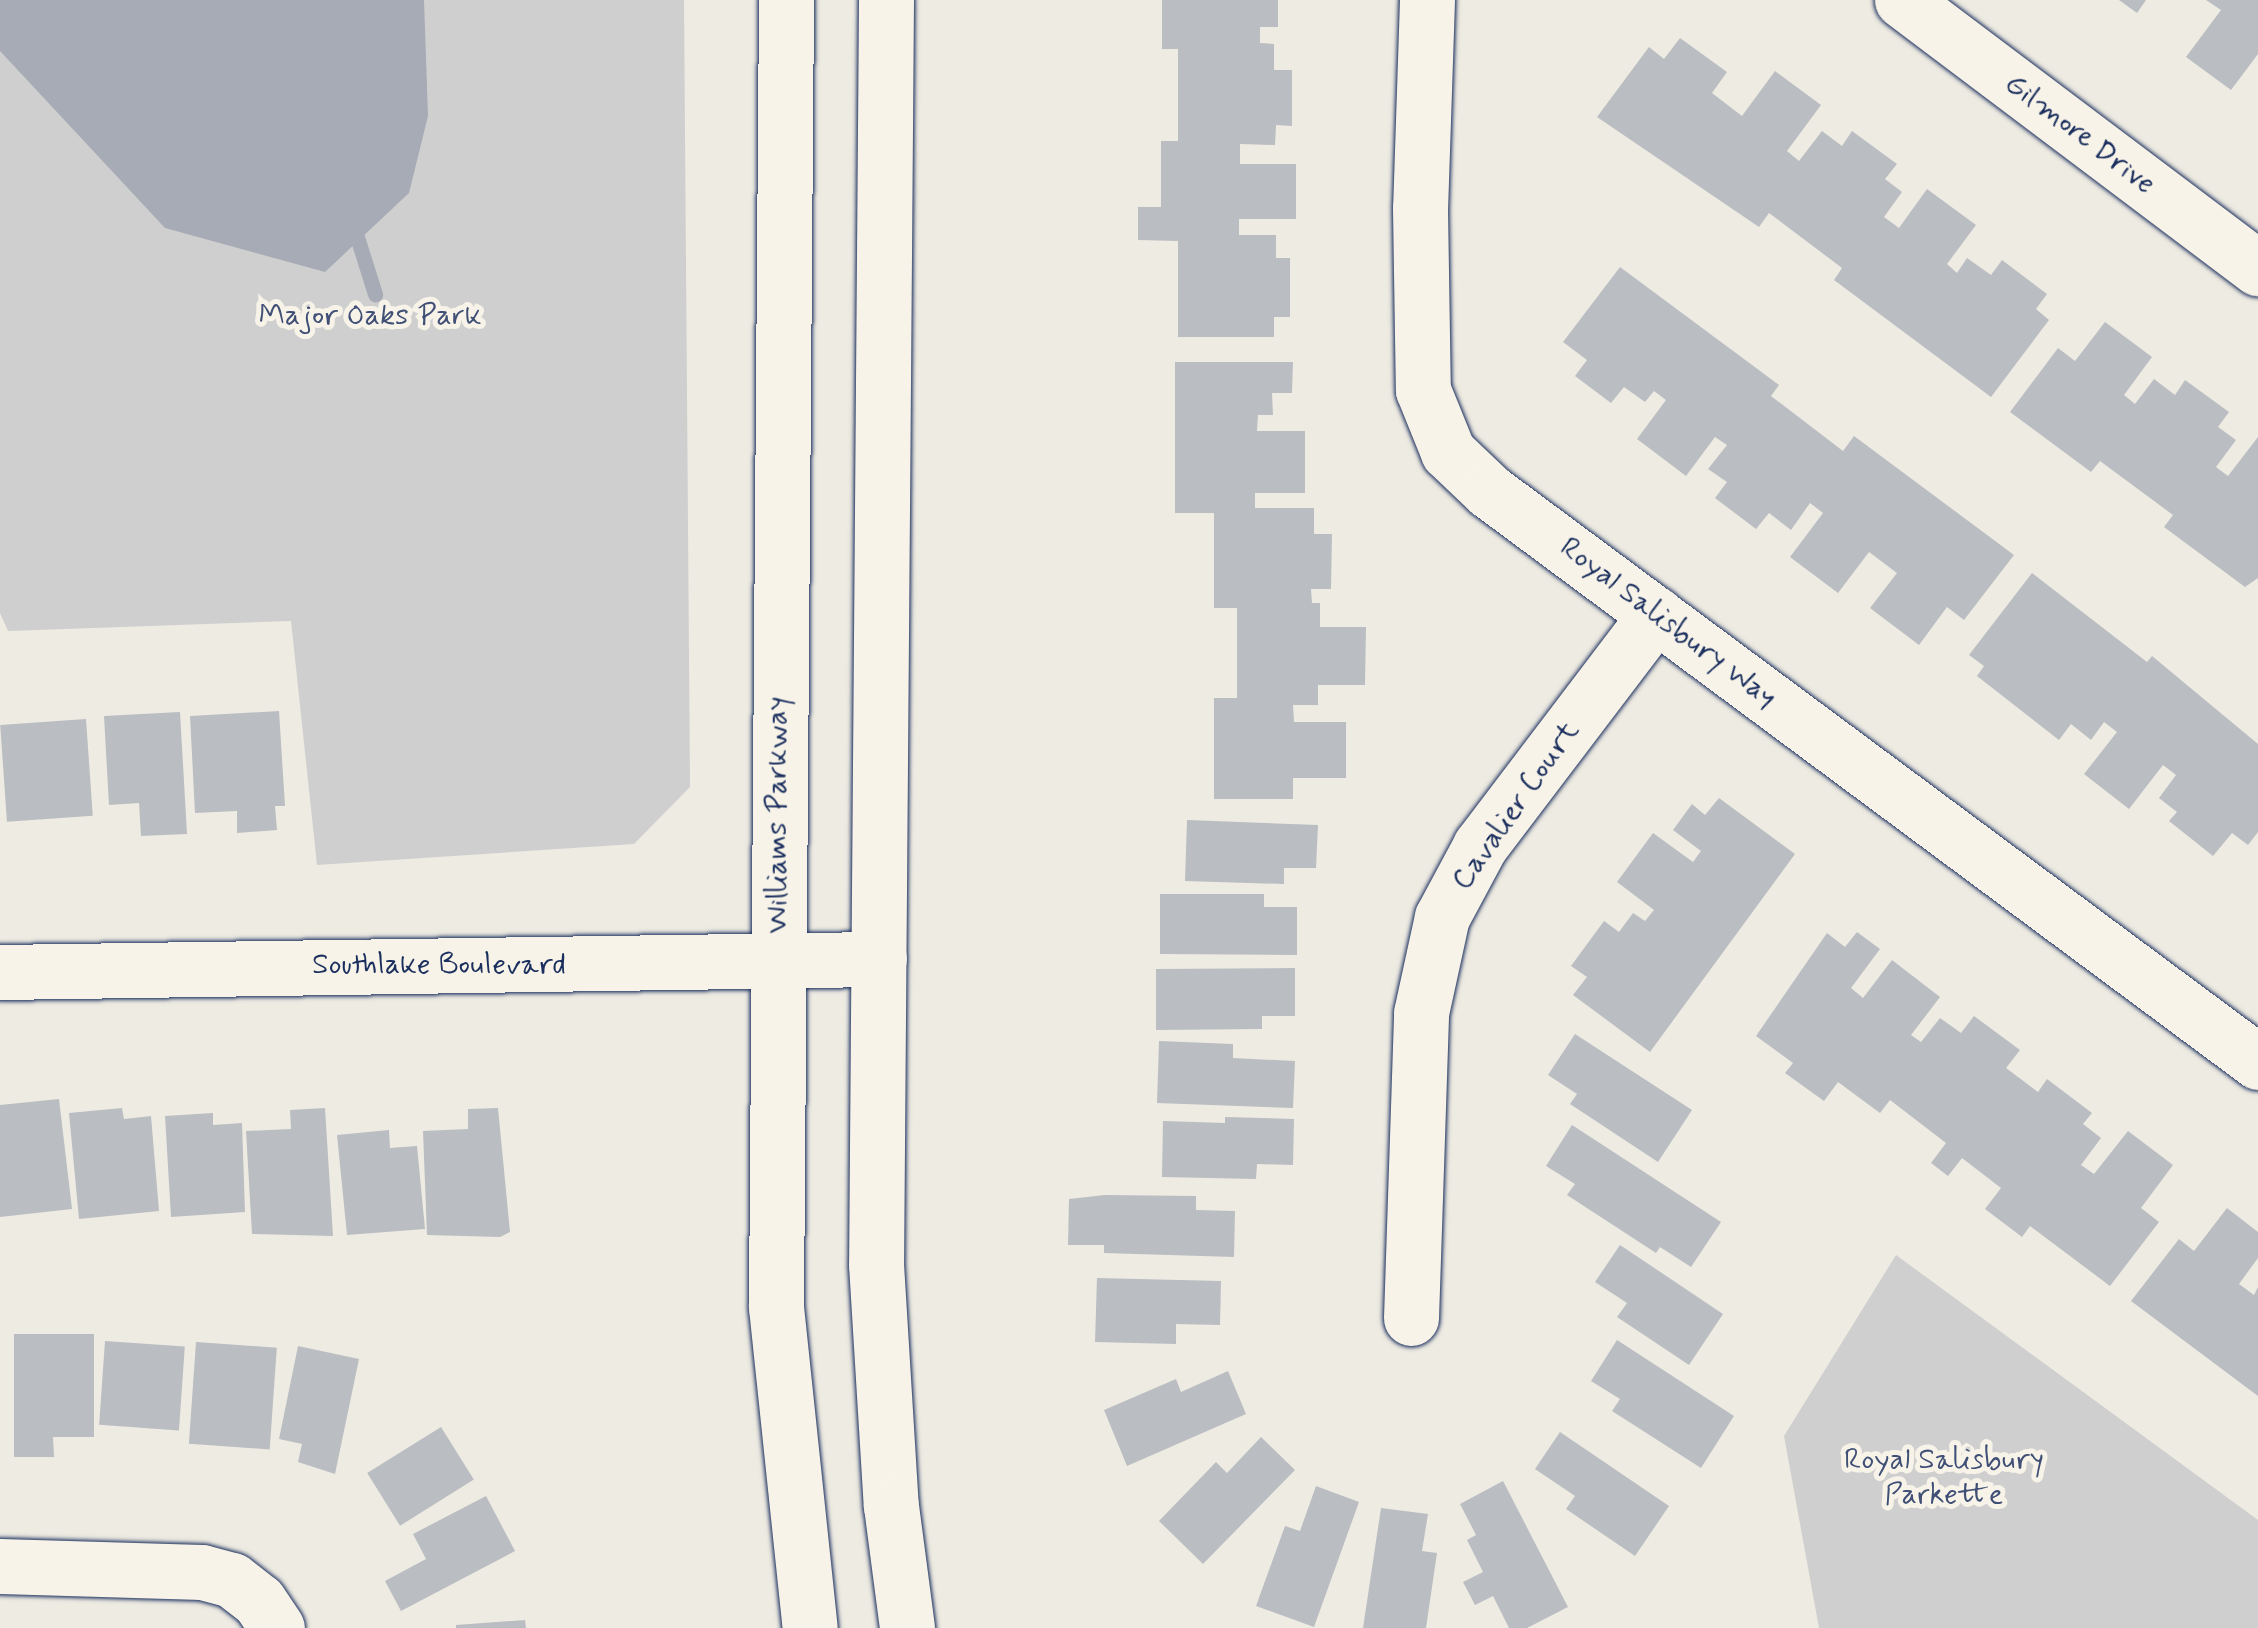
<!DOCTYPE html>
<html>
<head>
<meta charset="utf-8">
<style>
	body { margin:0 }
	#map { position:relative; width:2258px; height:1628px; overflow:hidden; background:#eeebe2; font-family:Mynerve,sans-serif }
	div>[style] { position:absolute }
	.green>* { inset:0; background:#cfcfcf }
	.water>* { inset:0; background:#a6abb5 }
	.stream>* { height:15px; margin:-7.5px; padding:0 7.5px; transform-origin:7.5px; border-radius:7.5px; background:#a6abb5 }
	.building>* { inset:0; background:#babdc2; transform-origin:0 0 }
	.roads { filter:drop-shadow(0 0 2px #1b2f5e) drop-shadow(0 0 2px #1b2f5e) }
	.minor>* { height:55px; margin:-27.5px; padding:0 27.5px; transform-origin:27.5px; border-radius:27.5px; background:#f7f3e8 }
	.tertiary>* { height:55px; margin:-27.5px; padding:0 27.5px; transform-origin:27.5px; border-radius:27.5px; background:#f7f3e8 }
	.secondary>* { height:55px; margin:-27.5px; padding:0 27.5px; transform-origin:27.5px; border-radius:27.5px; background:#f7f3e8 }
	span { translate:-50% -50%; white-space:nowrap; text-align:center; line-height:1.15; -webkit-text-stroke:10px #f7f3e8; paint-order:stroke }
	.street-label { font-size:30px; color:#1b2f5e }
	.park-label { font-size:30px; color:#3f4f75 }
</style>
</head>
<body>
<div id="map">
	<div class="green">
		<div style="clip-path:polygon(0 0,684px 0,690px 787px,634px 844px,317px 865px,291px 621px,8px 631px,0 613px)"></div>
		<div style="clip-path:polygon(1896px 1255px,2258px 1520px,2258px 1628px,1819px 1628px,1784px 1436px)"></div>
	</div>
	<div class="water">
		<div style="clip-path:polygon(0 0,424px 0,428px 116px,409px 193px,325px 272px,165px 228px,0 51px)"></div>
	</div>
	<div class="stream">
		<div style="left:352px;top:221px;width:77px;rotate:72.5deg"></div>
	</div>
	<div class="building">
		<div style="clip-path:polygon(1162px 0,1278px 0,1278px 27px,1260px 27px,1260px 43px,1274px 44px,1274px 70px,1292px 70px,1292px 126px,1276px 125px,1275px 145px,1240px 144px,1240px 164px,1296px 164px,1296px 219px,1239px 219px,1239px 235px,1276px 235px,1276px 258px,1290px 258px,1290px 317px,1274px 317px,1274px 337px,1178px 337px,1178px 241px,1138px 240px,1138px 207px,1161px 207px,1161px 141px,1178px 141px,1178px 49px,1162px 49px)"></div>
		<div style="clip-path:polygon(2119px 0,2146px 0,2137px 13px)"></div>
		<div style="clip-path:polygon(2206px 0,2258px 0,2258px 54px,2231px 90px,2186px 57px,2221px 10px)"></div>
		<div style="clip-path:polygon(1680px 38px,1727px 72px,1712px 93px,1742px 116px,1775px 71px,1821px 105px,1787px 151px,1799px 161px,1822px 131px,1842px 146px,1852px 131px,1897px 164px,1885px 179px,1902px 192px,1884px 217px,1899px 228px,1927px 189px,1976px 225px,1947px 264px,1957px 273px,1967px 258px,1991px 275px,2002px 260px,2047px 294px,2036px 309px,2049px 320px,1991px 397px,1834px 280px,1842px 268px,1769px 213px,1759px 227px,1597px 117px,1649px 47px,1664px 59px)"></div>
		<div style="clip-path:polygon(1620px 267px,1779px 385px,1771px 396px,1843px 451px,1854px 436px,2014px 555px,1964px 620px,1947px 607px,1919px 645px,1870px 608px,1897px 573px,1869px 552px,1838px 593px,1790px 557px,1823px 513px,1810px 503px,1791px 530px,1769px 513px,1756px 529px,1715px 498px,1727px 482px,1708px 469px,1727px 445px,1715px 437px,1686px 476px,1637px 439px,1666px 400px,1654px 391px,1645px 402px,1624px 387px,1611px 403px,1575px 376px,1587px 360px,1563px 342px)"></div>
		<div style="clip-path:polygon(2105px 322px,2152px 357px,2124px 395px,2135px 404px,2154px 379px,2175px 395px,2185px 380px,2229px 412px,2218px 427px,2236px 440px,2216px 467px,2228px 476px,2258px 437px,2258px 578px,2245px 587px,2164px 527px,2173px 515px,2100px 461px,2091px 472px,2010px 412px,2058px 348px,2075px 361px)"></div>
		<div style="clip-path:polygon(1175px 362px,1293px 362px,1292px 393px,1272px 393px,1273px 415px,1258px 415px,1257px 431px,1305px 431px,1305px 493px,1255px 493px,1255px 508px,1314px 508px,1314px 534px,1332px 534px,1331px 589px,1311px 589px,1312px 603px,1320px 603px,1320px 627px,1366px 627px,1365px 685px,1318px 685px,1318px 705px,1293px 705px,1294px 722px,1346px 722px,1346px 778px,1293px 778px,1293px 799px,1214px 799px,1214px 698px,1237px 698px,1237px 608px,1214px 608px,1214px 513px,1175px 513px)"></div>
		<div style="clip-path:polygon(2032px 573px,2147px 662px,2152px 656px,2258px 744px,2258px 832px,2248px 845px,2232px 833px,2213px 856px,2169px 821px,2177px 812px,2159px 798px,2176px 775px,2163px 765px,2129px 809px,2084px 774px,2117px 732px,2104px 722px,2091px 740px,2071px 724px,2059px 740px,1977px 676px,1984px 666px,1969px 655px)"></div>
		<div style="clip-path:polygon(279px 711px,285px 806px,275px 806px,277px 830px,237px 833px,237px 811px,195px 813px,190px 716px)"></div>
		<div style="clip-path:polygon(180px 712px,187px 834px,141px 836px,139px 803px,109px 805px,104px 716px)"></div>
		<div style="left:86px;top:719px;width:97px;height:86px;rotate:86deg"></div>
		<div style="clip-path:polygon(1719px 798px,1795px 854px,1650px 1052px,1573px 995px,1587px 977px,1571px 966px,1604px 921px,1619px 932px,1633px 913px,1645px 921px,1654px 910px,1617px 882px,1653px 833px,1693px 862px,1701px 851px,1673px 830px,1692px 804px,1705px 815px)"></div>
		<div style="clip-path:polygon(1187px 820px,1318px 825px,1316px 868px,1284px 868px,1284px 884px,1185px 881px)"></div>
		<div style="clip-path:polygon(1160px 894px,1264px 894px,1264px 907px,1297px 907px,1297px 955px,1160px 954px)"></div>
		<div style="clip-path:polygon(1857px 932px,1880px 949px,1851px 988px,1863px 998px,1892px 960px,1940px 997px,1911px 1035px,1921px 1042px,1940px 1018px,1961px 1033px,1974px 1016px,2020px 1050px,2006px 1068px,2038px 1092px,2047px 1079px,2092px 1113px,2083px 1124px,2101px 1138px,2081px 1165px,2094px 1174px,2128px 1131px,2173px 1165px,2141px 1208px,2159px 1222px,2110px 1286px,2030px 1226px,2022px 1237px,1985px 1209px,2001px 1188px,1962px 1158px,1948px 1176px,1931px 1163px,1946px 1143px,1890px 1100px,1880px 1113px,1838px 1082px,1824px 1101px,1785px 1073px,1793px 1063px,1756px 1036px,1827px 933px,1845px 947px)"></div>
		<div style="clip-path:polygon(1295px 968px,1295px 1016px,1262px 1016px,1262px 1029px,1156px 1030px,1156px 969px)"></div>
		<div style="clip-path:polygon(1575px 1034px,1692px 1110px,1658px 1162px,1570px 1104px,1577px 1094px,1548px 1075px)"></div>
		<div style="clip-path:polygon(1159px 1041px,1233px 1044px,1233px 1058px,1295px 1061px,1293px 1108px,1157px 1103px)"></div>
		<div style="clip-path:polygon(59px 1099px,72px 1209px,0 1217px,0 1105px)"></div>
		<div style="clip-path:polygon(122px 1108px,124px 1119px,151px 1116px,159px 1211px,79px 1219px,69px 1113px)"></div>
		<div style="clip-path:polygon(325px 1108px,333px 1236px,252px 1234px,246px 1131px,291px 1129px,290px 1110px)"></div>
		<div style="clip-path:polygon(498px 1108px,510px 1232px,500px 1237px,427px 1235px,423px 1131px,468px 1129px,468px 1109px)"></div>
		<div style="clip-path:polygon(213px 1113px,213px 1125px,242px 1123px,245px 1212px,171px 1217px,165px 1116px)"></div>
		<div style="clip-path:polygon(1225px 1117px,1294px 1119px,1293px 1165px,1257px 1164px,1256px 1179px,1162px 1177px,1163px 1121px,1225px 1123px)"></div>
		<div style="clip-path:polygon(1572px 1125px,1721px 1222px,1691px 1267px,1660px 1247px,1656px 1253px,1567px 1195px,1575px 1184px,1546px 1166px)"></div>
		<div style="clip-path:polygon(389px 1130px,390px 1148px,417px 1146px,425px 1229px,347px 1235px,337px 1135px)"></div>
		<div style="clip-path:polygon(1105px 1195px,1196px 1196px,1196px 1210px,1235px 1211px,1234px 1257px,1104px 1253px,1104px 1245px,1068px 1245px,1069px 1199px)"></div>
		<div style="clip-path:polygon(2227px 1208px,2258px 1232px,2258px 1258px,2239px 1284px,2254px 1295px,2258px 1287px,2258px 1396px,2131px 1301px,2179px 1239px,2194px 1251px)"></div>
		<div style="clip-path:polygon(1620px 1245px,1723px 1314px,1689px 1365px,1617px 1317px,1627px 1303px,1595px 1282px)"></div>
		<div style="clip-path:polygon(1097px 1278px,1221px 1281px,1220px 1325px,1176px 1324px,1176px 1344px,1095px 1342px)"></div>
		<div style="clip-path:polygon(14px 1334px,94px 1334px,94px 1437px,53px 1437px,54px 1457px,14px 1457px)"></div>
		<div style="clip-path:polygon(1617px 1340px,1734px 1416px,1701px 1468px,1612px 1411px,1620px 1399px,1591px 1381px)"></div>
		<div style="left:105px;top:1341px;width:80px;height:84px;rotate:4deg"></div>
		<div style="left:196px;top:1342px;width:81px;height:102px;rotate:4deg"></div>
		<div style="clip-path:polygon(298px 1346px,359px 1359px,335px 1474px,298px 1462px,302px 1444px,279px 1439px)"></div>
		<div style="clip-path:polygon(1228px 1371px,1246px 1414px,1127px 1466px,1104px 1410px,1176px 1379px,1181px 1392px)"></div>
		<div style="left:441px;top:1427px;width:62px;height:87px;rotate:58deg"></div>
		<div style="clip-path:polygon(1560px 1432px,1669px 1506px,1635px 1556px,1566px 1509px,1575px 1496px,1535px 1469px)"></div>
		<div style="clip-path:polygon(1261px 1437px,1295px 1470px,1203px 1564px,1159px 1521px,1216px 1462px,1227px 1473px)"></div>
		<div style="clip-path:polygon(1503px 1481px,1568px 1607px,1527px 1628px,1509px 1628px,1493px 1596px,1475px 1605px,1463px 1582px,1483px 1572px,1467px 1540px,1476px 1535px,1460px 1504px)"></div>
		<div style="clip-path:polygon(1316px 1486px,1359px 1502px,1314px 1627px,1256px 1606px,1285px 1526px,1300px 1531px)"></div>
		<div style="clip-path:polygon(486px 1496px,515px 1551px,401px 1611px,385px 1581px,426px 1559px,413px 1534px)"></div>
		<div style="clip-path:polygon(1381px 1508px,1428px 1514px,1422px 1551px,1437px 1553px,1426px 1628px,1363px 1628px)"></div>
		<div style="clip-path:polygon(525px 1620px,526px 1628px,456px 1628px,456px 1625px)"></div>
	</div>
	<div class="roads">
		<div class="minor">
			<div style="left:1427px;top:0;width:208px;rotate:91.9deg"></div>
			<div style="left:1420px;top:208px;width:182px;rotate:89.1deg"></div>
			<div style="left:1423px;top:390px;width:67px;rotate:68deg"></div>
			<div style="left:1448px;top:452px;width:57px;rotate:43.6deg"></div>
			<div style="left:1489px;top:491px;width:958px;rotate:36.59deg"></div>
			<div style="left:1902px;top:0;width:446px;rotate:37deg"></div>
			<div style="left:1411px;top:1318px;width:305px;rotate:-88.1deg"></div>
			<div style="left:1421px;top:1013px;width:98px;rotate:-77.7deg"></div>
			<div style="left:1442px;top:917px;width:81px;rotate:-61.8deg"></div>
			<div style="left:1480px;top:846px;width:291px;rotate:-52.8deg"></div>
			<div style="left:0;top:1566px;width:202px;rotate:1.7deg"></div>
			<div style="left:202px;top:1572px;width:31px;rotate:15deg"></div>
			<div style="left:232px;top:1580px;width:34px;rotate:38deg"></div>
			<div style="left:259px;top:1601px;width:32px;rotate:56deg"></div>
		</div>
		<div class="tertiary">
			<div style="left:0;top:972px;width:879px;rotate:-0.85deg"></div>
		</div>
		<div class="secondary">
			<div style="left:786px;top:0;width:1307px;rotate:90.44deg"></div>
			<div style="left:776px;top:1307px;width:323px;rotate:84deg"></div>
			<div style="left:886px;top:0;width:1264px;rotate:90.45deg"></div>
			<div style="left:876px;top:1264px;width:242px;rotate:86.5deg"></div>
			<div style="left:891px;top:1506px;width:123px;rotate:82.5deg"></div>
		</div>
	</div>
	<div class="street-label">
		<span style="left:2080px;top:134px;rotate:37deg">Gilmore Drive</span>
		<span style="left:1668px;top:623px;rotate:37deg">Royal Salisbury Way</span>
		<span style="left:1516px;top:806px;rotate:-55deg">Cavalier Court</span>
		<span style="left:778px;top:815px;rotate:-90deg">Williams Parkway</span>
		<span style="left:439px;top:965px">Southlake Boulevard</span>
	</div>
	<div class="park-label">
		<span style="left:370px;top:316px">Major Oaks Park</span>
		<span style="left:1944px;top:1477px">Royal Salisbury<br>Parkette</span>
	</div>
</div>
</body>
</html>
